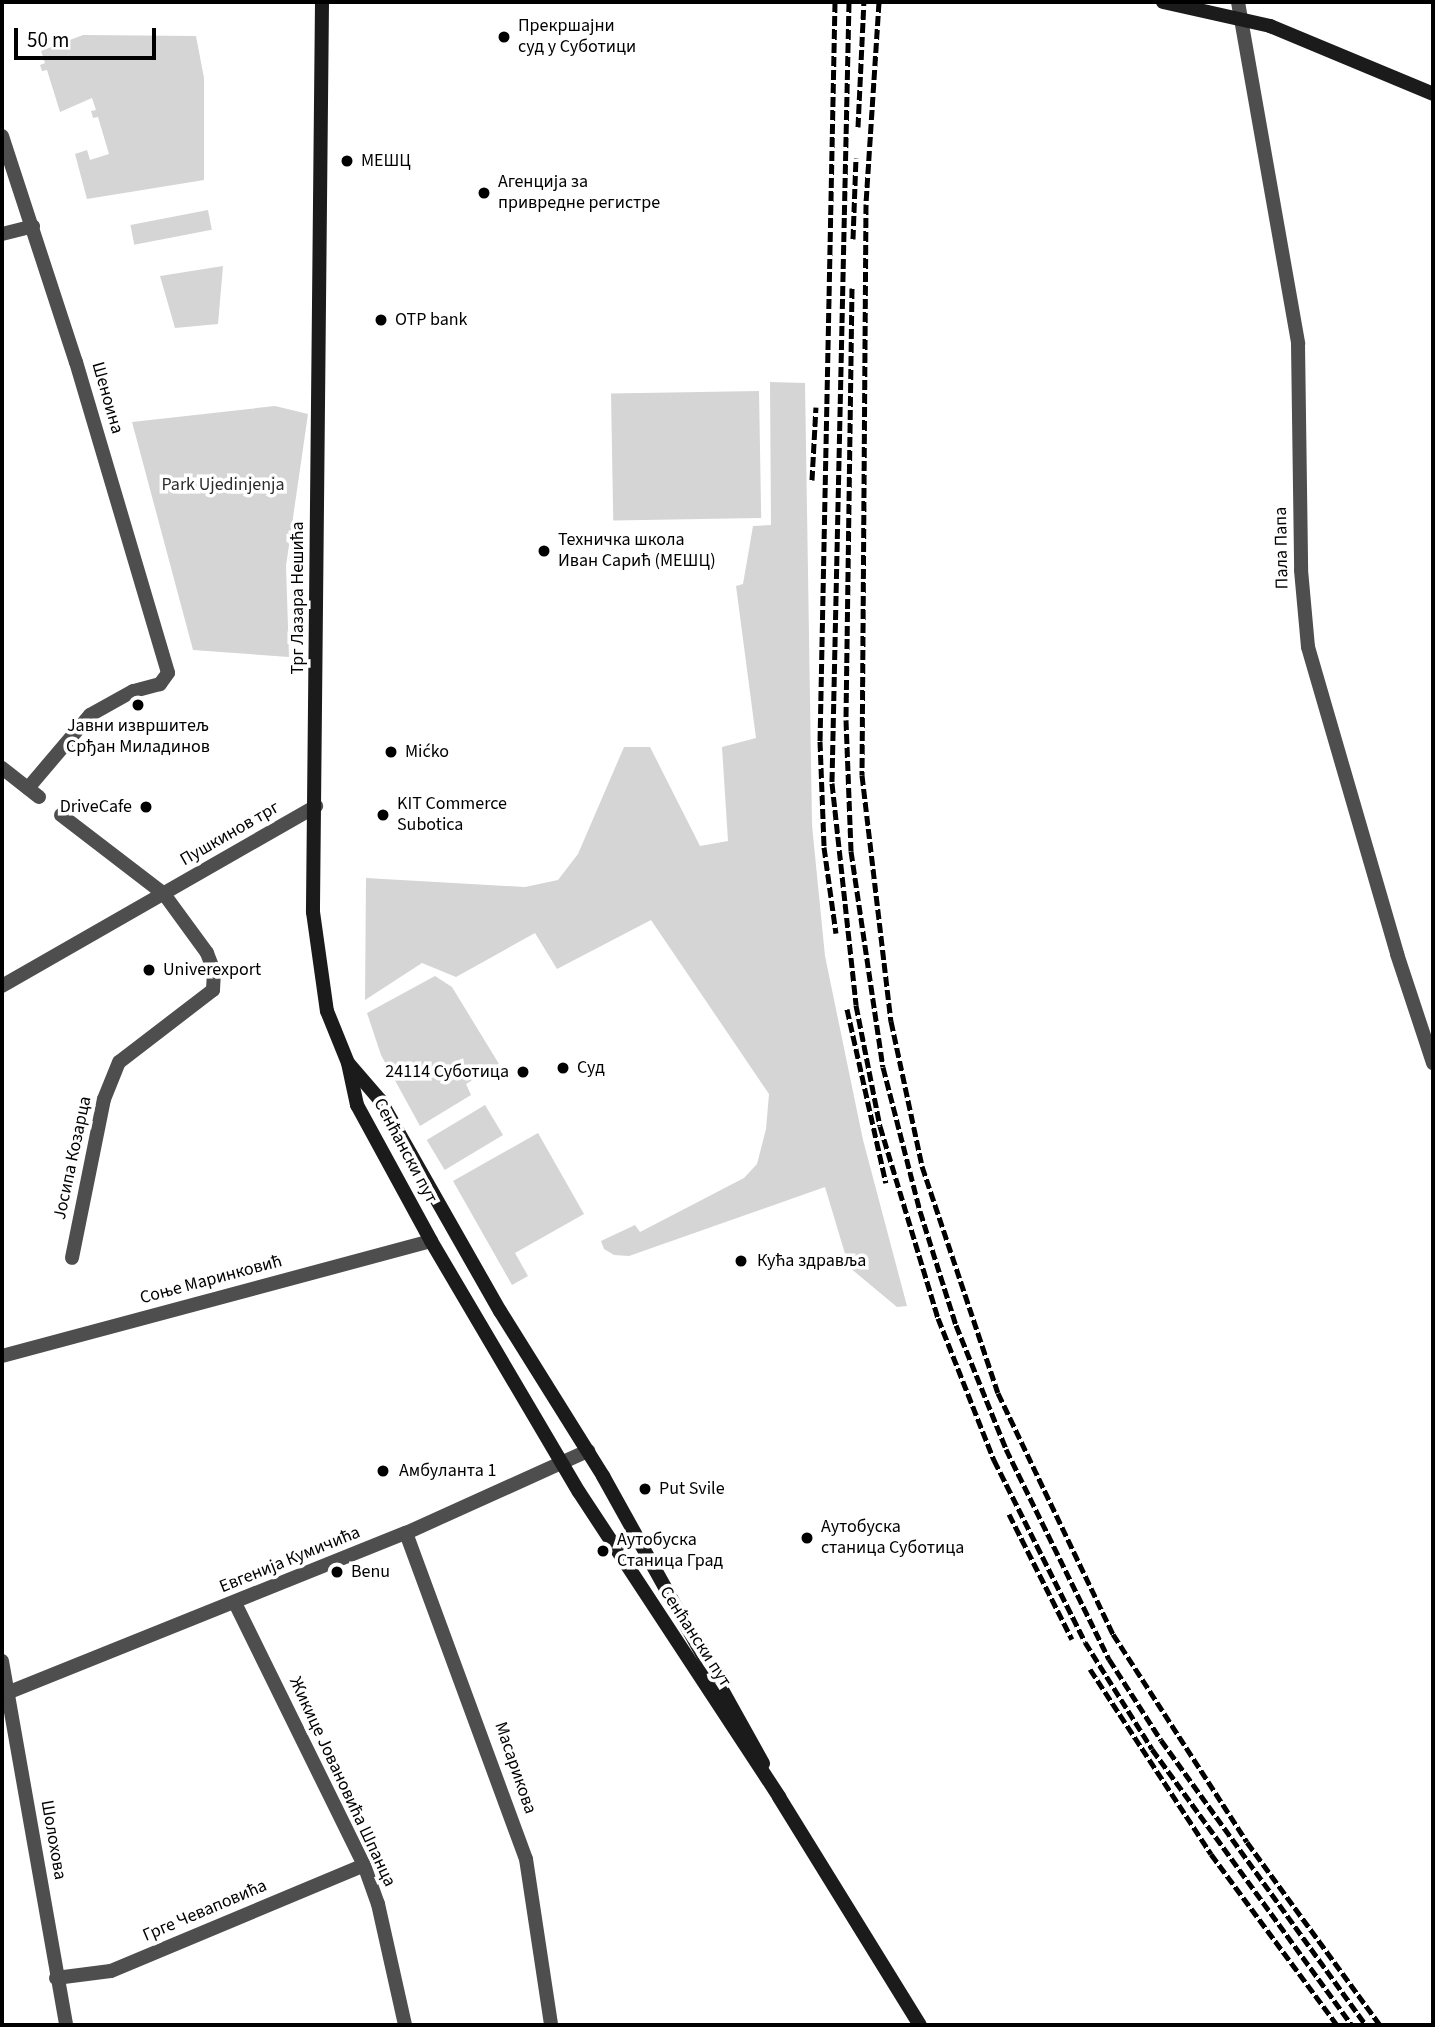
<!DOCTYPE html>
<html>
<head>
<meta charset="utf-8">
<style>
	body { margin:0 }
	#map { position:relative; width:1435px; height:2027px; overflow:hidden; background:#fff; font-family:"Source Sans 3",sans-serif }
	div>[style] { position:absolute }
	.green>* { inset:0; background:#d5d5d5; transform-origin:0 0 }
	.minor>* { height:14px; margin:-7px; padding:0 7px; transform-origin:7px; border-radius:7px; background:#4e4e4e }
	.tertiary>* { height:14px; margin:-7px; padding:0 7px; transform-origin:7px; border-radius:7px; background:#4e4e4e }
	.secondary>* { height:14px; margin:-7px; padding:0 7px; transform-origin:7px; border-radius:7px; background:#1b1b1b }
	.rail>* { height:5px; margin-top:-2.5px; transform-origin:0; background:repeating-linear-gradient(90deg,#000 0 10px,transparent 0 13.5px) }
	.dots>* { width:19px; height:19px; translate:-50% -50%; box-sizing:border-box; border:4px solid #fff; border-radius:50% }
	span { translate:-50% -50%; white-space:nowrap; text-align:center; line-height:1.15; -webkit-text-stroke:7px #fff; paint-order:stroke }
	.poi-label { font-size:18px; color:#000 }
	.left { translate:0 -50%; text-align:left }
	.right { translate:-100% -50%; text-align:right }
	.street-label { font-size:18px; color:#000 }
	.park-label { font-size:18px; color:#2c2c2c }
	.frame { position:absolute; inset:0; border:4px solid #000; pointer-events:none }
	.scale { position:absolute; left:14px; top:28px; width:142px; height:32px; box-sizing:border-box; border:4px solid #000; border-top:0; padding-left:9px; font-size:21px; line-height:24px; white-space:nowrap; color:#000; -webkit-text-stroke:5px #fff; paint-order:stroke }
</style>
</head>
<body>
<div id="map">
	<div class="green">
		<div style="clip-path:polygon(83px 35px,196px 36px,204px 78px,204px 180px,87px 199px,75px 154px,87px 150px,90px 160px,109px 154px,98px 117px,93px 118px,91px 111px,96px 110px,92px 98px,60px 112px,47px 70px,42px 71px,40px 65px,45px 63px,41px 51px)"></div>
		<div style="left:208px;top:210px;width:20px;height:79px;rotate:79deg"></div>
		<div style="clip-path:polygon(223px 266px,218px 324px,175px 328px,160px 276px)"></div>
		<div style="clip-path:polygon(770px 382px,805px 383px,812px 825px,825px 956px,863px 1140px,907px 1306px,897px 1307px,849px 1267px,825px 1187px,629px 1256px,614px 1255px,604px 1249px,601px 1241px,635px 1225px,640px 1232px,744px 1178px,757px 1164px,766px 1129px,769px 1094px,651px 920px,557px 969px,535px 933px,456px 977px,422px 963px,365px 1000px,366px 878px,525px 887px,558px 880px,578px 854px,624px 747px,650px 747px,700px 846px,728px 841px,722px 747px,756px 738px,736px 586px,743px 584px,753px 526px,771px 525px)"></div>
		<div style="left:759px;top:391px;width:127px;height:148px;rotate:89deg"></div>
		<div style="clip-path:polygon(275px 406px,308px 414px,286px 566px,289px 657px,193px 650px,132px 422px)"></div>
		<div style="clip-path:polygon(435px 976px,452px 987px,499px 1064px,466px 1084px,471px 1095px,420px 1126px,381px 1055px,367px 1013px)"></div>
		<div style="left:485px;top:1105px;width:35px;height:68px;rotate:59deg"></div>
		<div style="clip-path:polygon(538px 1133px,584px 1214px,515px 1253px,528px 1276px,512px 1285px,453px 1181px)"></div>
	</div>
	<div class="minor">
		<div style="left:2px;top:136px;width:238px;rotate:71.9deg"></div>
		<div style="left:76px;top:362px;width:324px;rotate:73.5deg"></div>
		<div style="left:168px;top:673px;width:14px;rotate:126deg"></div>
		<div style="left:160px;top:684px;width:28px;rotate:165deg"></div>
		<div style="left:133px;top:691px;width:49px;rotate:150.8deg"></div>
		<div style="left:90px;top:715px;width:96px;rotate:130.3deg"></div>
		<div style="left:2px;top:234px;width:32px;rotate:-14deg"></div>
		<div style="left:2px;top:768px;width:47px;rotate:38.1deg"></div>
		<div style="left:61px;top:815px;width:130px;rotate:37.5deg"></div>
		<div style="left:164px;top:894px;width:73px;rotate:53.9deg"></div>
		<div style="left:207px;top:953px;width:19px;rotate:69deg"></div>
		<div style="left:214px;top:971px;width:19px;rotate:93deg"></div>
		<div style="left:213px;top:990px;width:118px;rotate:142.5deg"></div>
		<div style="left:119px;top:1062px;width:40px;rotate:112deg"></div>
		<div style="left:104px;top:1099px;width:162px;rotate:101.4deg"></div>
		<div style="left:2px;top:986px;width:362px;rotate:-29.8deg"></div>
		<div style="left:2px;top:1356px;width:444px;rotate:-15deg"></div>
		<div style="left:406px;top:1533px;width:347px;rotate:69.8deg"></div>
		<div style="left:526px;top:1859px;width:168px;rotate:81.4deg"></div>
		<div style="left:235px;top:1603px;width:292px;rotate:63.8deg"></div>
		<div style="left:364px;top:1865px;width:41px;rotate:70.3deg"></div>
		<div style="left:378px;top:1904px;width:124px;rotate:77.4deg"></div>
		<div style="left:2px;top:1661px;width:370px;rotate:80deg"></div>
		<div style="left:56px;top:1978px;width:55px;rotate:-7.3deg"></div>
		<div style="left:111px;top:1971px;width:274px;rotate:-22.7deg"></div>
	</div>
	<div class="tertiary">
		<div style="left:1238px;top:2px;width:347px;rotate:80deg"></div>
		<div style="left:1298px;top:344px;width:226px;rotate:89.2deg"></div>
		<div style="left:1301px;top:570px;width:77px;rotate:84.8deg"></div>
		<div style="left:1308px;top:647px;width:320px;rotate:73.8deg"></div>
		<div style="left:1397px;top:954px;width:115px;rotate:71.7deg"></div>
		<div style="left:2px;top:1695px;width:435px;rotate:-21.9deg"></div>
		<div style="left:406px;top:1533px;width:200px;rotate:-24.3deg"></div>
	</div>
	<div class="secondary">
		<div style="left:322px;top:2px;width:910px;rotate:90.57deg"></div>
		<div style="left:313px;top:912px;width:100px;rotate:82deg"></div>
		<div style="left:327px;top:1011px;width:56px;rotate:68deg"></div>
		<div style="left:348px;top:1063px;width:43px;rotate:77.9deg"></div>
		<div style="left:357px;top:1105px;width:155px;rotate:61.4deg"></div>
		<div style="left:431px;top:1241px;width:291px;rotate:59.5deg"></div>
		<div style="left:579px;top:1492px;width:365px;rotate:56.7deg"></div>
		<div style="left:779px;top:1797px;width:268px;rotate:58.3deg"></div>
		<div style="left:1163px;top:2px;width:110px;rotate:12.6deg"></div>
		<div style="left:1270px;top:26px;width:177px;rotate:22.6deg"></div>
		<div style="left:349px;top:1064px;width:48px;rotate:49.3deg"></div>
		<div style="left:380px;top:1100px;width:243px;rotate:60.4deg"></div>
		<div style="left:500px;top:1311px;width:195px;rotate:58deg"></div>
		<div style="left:603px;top:1476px;width:329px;rotate:60.9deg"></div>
	</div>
	<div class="rail">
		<div style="left:835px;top:2px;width:739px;rotate:91.16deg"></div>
		<div style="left:820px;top:741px;width:106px;rotate:87.8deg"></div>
		<div style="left:824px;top:847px;width:87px;rotate:82.1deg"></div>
		<div style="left:849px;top:2px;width:781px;rotate:91.25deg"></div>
		<div style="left:832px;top:783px;width:223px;rotate:83.8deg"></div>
		<div style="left:856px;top:1005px;width:123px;rotate:78.8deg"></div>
		<div style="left:880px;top:1126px;width:201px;rotate:73.2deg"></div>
		<div style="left:938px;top:1318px;width:153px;rotate:68.5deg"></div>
		<div style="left:994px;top:1460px;width:203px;rotate:63.4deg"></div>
		<div style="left:1085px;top:1642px;width:126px;rotate:57.9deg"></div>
		<div style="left:1152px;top:1749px;width:341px;rotate:54.1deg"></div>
		<div style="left:879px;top:2px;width:202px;rotate:93.7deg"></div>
		<div style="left:866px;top:204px;width:571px;rotate:90.4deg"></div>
		<div style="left:862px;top:775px;width:248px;rotate:83.3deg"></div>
		<div style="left:891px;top:1021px;width:148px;rotate:77.9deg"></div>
		<div style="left:922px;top:1166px;width:239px;rotate:71.5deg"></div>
		<div style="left:998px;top:1393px;width:267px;rotate:64.5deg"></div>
		<div style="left:1113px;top:1634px;width:247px;rotate:57.2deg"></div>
		<div style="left:1247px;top:1842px;width:226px;rotate:54deg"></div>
		<div style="left:858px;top:127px;width:125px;rotate:-87.3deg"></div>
		<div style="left:853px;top:239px;width:81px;rotate:-87.9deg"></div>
		<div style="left:852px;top:288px;width:432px;rotate:90.8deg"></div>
		<div style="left:846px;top:720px;width:131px;rotate:87.8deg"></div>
		<div style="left:851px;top:851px;width:218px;rotate:81.6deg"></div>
		<div style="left:883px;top:1067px;width:149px;rotate:75.6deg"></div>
		<div style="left:920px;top:1211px;width:120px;rotate:72.5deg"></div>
		<div style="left:956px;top:1325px;width:134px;rotate:68deg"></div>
		<div style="left:1006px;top:1449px;width:234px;rotate:63.9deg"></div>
		<div style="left:1109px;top:1659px;width:96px;rotate:57.3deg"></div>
		<div style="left:1161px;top:1740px;width:351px;rotate:54.3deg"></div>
		<div style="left:812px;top:480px;width:73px;rotate:-86.9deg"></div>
		<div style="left:847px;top:1009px;width:178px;rotate:77.4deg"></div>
		<div style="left:1009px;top:1514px;width:140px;rotate:63.3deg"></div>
		<div style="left:1090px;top:1669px;width:221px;rotate:56.8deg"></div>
		<div style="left:1211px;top:1854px;width:212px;rotate:53.6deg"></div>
	</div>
	<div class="dots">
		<div style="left:504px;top:37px;background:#000"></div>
		<div style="left:347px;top:161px;background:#000"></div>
		<div style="left:484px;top:193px;background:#000"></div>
		<div style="left:381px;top:320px;background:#000"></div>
		<div style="left:544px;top:551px;background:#000"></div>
		<div style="left:138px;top:705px;background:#000"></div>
		<div style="left:391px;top:752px;background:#000"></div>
		<div style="left:146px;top:807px;background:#000"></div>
		<div style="left:383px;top:815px;background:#000"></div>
		<div style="left:149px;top:970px;background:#000"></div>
		<div style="left:563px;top:1068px;background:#000"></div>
		<div style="left:523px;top:1072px;background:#000"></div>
		<div style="left:741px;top:1261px;background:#000"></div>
		<div style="left:383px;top:1471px;background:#000"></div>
		<div style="left:645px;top:1489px;background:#000"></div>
		<div style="left:807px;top:1538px;background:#000"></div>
		<div style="left:603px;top:1551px;background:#000"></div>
		<div style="left:337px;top:1572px;background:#000"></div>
	</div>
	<div class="poi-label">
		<span class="left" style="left:518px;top:37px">Прекршајни<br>суд у Суботици</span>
		<span class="left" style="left:361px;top:161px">МЕШЦ</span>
		<span class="left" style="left:498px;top:193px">Агенција за<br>привредне регистре</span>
		<span class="left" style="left:395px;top:320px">OTP bank</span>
		<span class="left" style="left:558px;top:551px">Техничка школа<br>Иван Сарић (МЕШЦ)</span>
		<span style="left:138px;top:737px">Јавни извршитељ<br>Срђан Миладинов</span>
		<span class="left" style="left:405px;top:752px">Mićko</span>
		<span class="left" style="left:397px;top:815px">KIT Commerce<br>Subotica</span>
		<span class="right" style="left:132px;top:807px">DriveCafe</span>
		<span class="left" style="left:163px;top:970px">Univerexport</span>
		<span class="left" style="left:577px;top:1068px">Суд</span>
		<span class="right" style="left:509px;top:1072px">24114 Суботица</span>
		<span class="left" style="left:757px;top:1261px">Кућа здравља</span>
		<span class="left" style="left:399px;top:1471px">Амбуланта 1</span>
		<span class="left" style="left:659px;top:1489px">Put Svile</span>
		<span class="left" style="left:821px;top:1538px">Аутобуска<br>станица Суботица</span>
		<span class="left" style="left:617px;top:1551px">Аутобуска<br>Станица Град</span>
		<span class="left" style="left:351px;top:1572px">Benu</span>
	</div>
	<div class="street-label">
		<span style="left:107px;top:398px;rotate:74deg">Шеноина</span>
		<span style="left:1282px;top:548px;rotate:-91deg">Пала Папа</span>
		<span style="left:298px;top:598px;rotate:-90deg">Трг Лазара Нешића</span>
		<span style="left:230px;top:834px;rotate:-30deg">Пушкинов трг</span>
		<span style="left:405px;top:1151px;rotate:62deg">Сенћански пут</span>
		<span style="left:73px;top:1158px;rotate:-78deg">Јосипа Козарца</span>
		<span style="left:211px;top:1280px;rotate:-15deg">Соње Маринковић</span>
		<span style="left:290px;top:1560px;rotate:-22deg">Евгенија Кумичића</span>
		<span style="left:695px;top:1637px;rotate:57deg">Сенћански пут</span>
		<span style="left:515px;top:1768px;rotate:71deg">Масарикова</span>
		<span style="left:342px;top:1782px;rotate:65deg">Жикице Јовановића Шпанца</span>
		<span style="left:53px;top:1840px;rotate:80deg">Шолохова</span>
		<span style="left:205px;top:1911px;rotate:-23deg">Грге Чеваповића</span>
	</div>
	<div class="park-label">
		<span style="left:223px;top:485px">Park Ujedinjenja</span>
	</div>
	<div class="frame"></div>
	<div class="scale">50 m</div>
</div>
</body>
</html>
